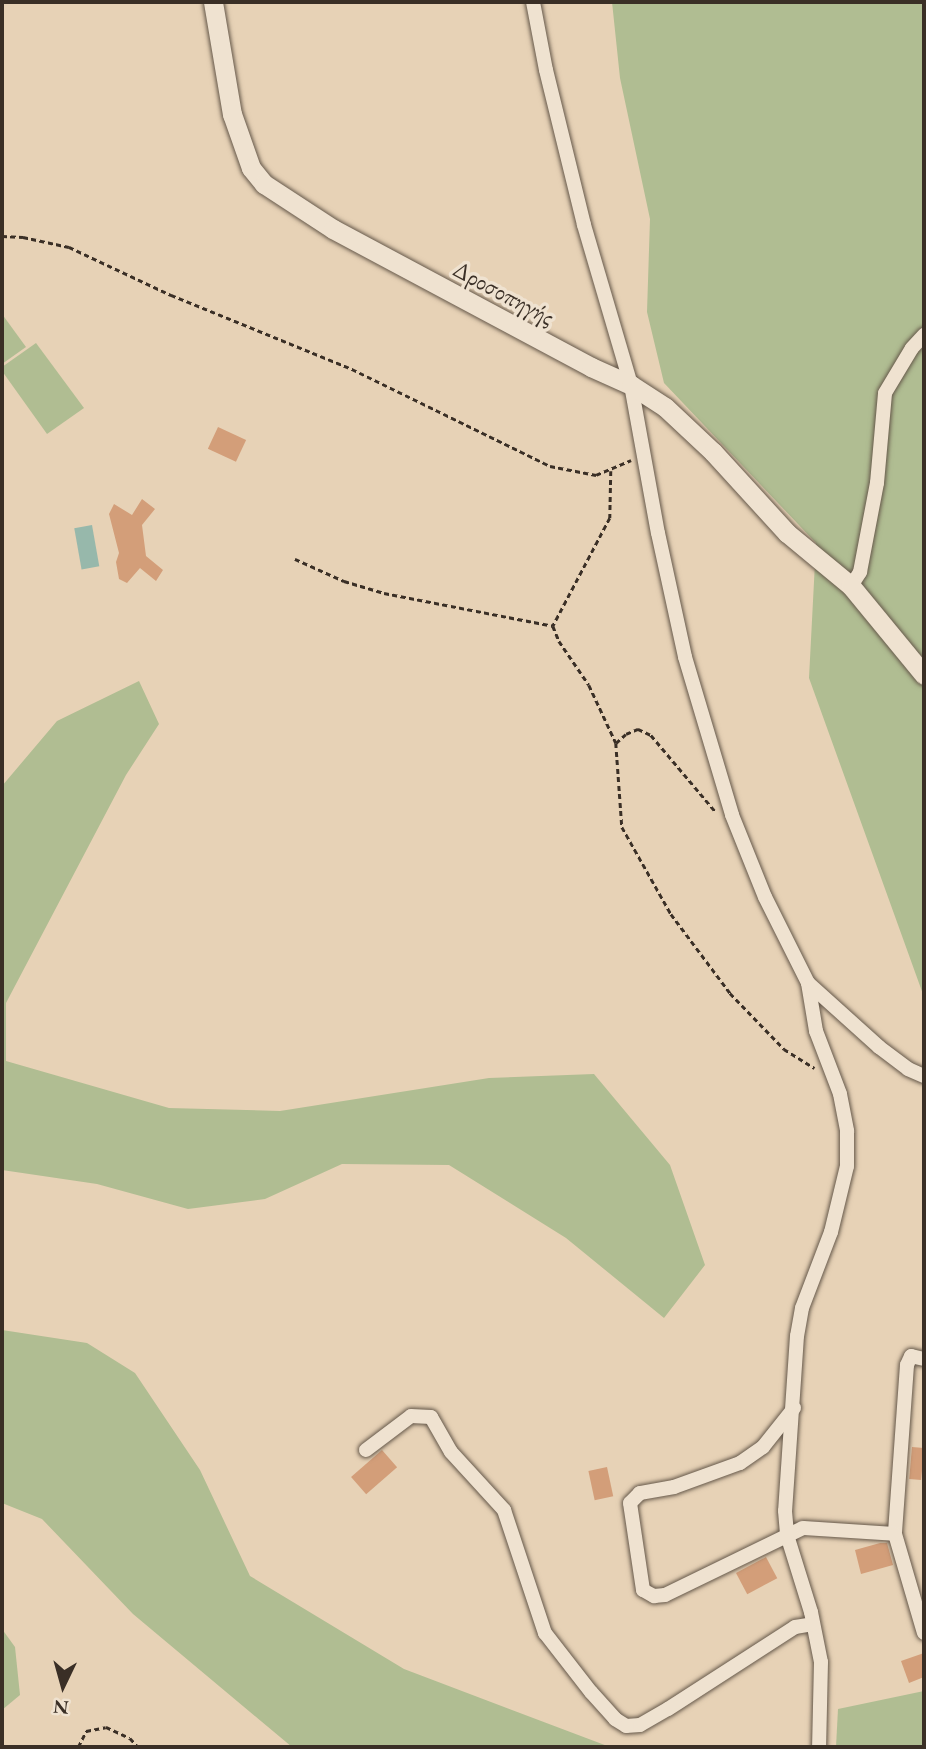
<!DOCTYPE html>
<html>
<head>
<meta charset="utf-8">
<style>
	body { margin:0 }
	#map { position:relative; width:926px; height:1749px; overflow:hidden; background:#e7d2b6; font-family:"EB Garamond",serif }
	div>[style] { position:absolute }
	.green>* { inset:0; background:#b0bd92 }
	.water>* { inset:0; background:#97b8ab; transform-origin:0 0 }
	.building>* { inset:0; background:#d39e79; transform-origin:0 0 }
	.path>* { height:2.5px; margin-top:-1.25px; transform-origin:0; background:repeating-linear-gradient(90deg,#3a2f26 0 5px,transparent 0 8.5px) }
	.roads { filter:drop-shadow(0 0 2px #65584a) drop-shadow(0 0 2px #65584a) }
	.street>* { height:14px; margin:-7px; padding:0 7px; transform-origin:7px; border-radius:7px; background:#efe2d0 }
	.secondary>* { height:19px; margin:-9.5px; padding:0 9.5px; transform-origin:9.5px; border-radius:9.5px; background:#efe2d0 }
	span { translate:-50% -50%; white-space:nowrap; text-align:center; line-height:1.15; -webkit-text-stroke:7px #efe2d0; paint-order:stroke }
	.street-label { font-size:24px; color:#3a2f26 }
	.frame { position:absolute; inset:0; border:4px solid #3a2f26; pointer-events:none }
	.north { position:absolute; left:28px; top:1651px; width:70px; height:70px; -webkit-text-stroke:5px #efe2d0; paint-order:stroke; rotate:185deg; font-size:19px; font-weight:700; line-height:28px; text-align:center; color:#3a2f26 }
	.north::after { content:''; display:block; margin:auto; width:24px; height:32px; background:#3a2f26; clip-path:polygon(50% 0,100% 100%,50% 72%,0 100%) }
</style>
</head>
<body>
<div id="map">
	<div class="green">
		<div style="clip-path:polygon(612px 2px,924px 2px,924px 997px,809px 678px,816px 543px,664px 383px,647px 312px,650px 219px,620px 78px)"></div>
		<div style="clip-path:polygon(2px 314px,26px 347px,2px 364px)"></div>
		<div style="clip-path:polygon(36px 343px,84px 408px,47px 434px,2px 371px,2px 367px)"></div>
		<div style="clip-path:polygon(139px 681px,159px 724px,126px 775px,6px 1003px,6px 1061px,169px 1108px,280px 1111px,489px 1078px,594px 1074px,670px 1165px,705px 1265px,664px 1318px,566px 1238px,449px 1165px,342px 1164px,265px 1199px,188px 1209px,97px 1184px,2px 1170px,2px 786px,57px 721px)"></div>
		<div style="clip-path:polygon(2px 1330px,87px 1343px,135px 1373px,200px 1470px,250px 1576px,404px 1669px,610px 1747px,292px 1747px,133px 1614px,42px 1519px,2px 1503px)"></div>
		<div style="clip-path:polygon(2px 1629px,15px 1647px,20px 1695px,2px 1710px)"></div>
		<div style="clip-path:polygon(924px 1691px,924px 1747px,836px 1747px,838px 1709px)"></div>
	</div>
	<div class="water">
		<div style="left:92px;top:525px;width:42px;height:18px;rotate:80deg"></div>
	</div>
	<div class="building">
		<div style="left:218px;top:427px;width:31px;height:24px;rotate:25deg"></div>
		<div style="clip-path:polygon(142px 499px,155px 509px,142px 525px,146px 556px,163px 570px,156px 581px,140px 568px,127px 583px,119px 579px,116px 562px,119px 553px,109px 514px,114px 504px,132px 515px)"></div>
		<div style="left:912px;top:1447px;width:12px;height:32px;rotate:5deg"></div>
		<div style="left:382px;top:1450px;width:23px;height:41px;rotate:49deg"></div>
		<div style="left:607px;top:1467px;width:30px;height:19px;rotate:78deg"></div>
		<div style="clip-path:polygon(880px 1543px,887px 1543px,893px 1565px,861px 1574px,855px 1550px)"></div>
		<div style="left:766px;top:1557px;width:24px;height:34px;rotate:62deg"></div>
		<div style="clip-path:polygon(924px 1653px,924px 1677px,909px 1683px,901px 1661px)"></div>
	</div>
	<div class="path">
		<div style="left:2px;top:236px;width:21px;rotate:3deg"></div>
		<div style="left:23px;top:237px;width:47px;rotate:12.3deg"></div>
		<div style="left:69px;top:247px;width:113px;rotate:25.2deg"></div>
		<div style="left:171px;top:295px;width:196px;rotate:22.2deg"></div>
		<div style="left:352px;top:369px;width:220px;rotate:26.1deg"></div>
		<div style="left:550px;top:466px;width:47px;rotate:11.1deg"></div>
		<div style="left:596px;top:475px;width:38px;rotate:-23deg"></div>
		<div style="left:611px;top:471px;width:47px;rotate:91.2deg"></div>
		<div style="left:610px;top:518px;width:122px;rotate:117.8deg"></div>
		<div style="left:553px;top:626px;width:16px;rotate:68deg"></div>
		<div style="left:559px;top:641px;width:53px;rotate:55.7deg"></div>
		<div style="left:589px;top:685px;width:64px;rotate:65deg"></div>
		<div style="left:616px;top:743px;width:84px;rotate:85.9deg"></div>
		<div style="left:622px;top:827px;width:100px;rotate:60.6deg"></div>
		<div style="left:671px;top:914px;width:99px;rotate:53.2deg"></div>
		<div style="left:730px;top:993px;width:78px;rotate:46deg"></div>
		<div style="left:784px;top:1049px;width:36px;rotate:32deg"></div>
		<div style="left:295px;top:559px;width:54px;rotate:24.2deg"></div>
		<div style="left:344px;top:581px;width:42px;rotate:16.7deg"></div>
		<div style="left:384px;top:593px;width:172px;rotate:11deg"></div>
		<div style="left:616px;top:743px;width:13px;rotate:-42deg"></div>
		<div style="left:626px;top:734px;width:13px;rotate:-23deg"></div>
		<div style="left:638px;top:729px;width:14px;rotate:25deg"></div>
		<div style="left:651px;top:735px;width:99px;rotate:49.9deg"></div>
		<div style="left:78px;top:1747px;width:18px;rotate:-63deg"></div>
		<div style="left:86px;top:1731px;width:20px;rotate:-11deg"></div>
		<div style="left:106px;top:1727px;width:26px;rotate:25deg"></div>
		<div style="left:130px;top:1738px;width:12px;rotate:48deg"></div>
	</div>
	<div class="roads">
		<div class="street">
			<div style="left:533px;top:2px;width:69px;rotate:79.2deg"></div>
			<div style="left:546px;top:70px;width:160px;rotate:76.2deg"></div>
			<div style="left:584px;top:225px;width:167px;rotate:73.6deg"></div>
			<div style="left:631px;top:385px;width:150px;rotate:79.7deg"></div>
			<div style="left:658px;top:533px;width:127px;rotate:77.7deg"></div>
			<div style="left:685px;top:657px;width:165px;rotate:73.4deg"></div>
			<div style="left:732px;top:815px;width:88px;rotate:68.1deg"></div>
			<div style="left:765px;top:897px;width:96px;rotate:63.4deg"></div>
			<div style="left:808px;top:983px;width:49px;rotate:80.5deg"></div>
			<div style="left:816px;top:1031px;width:67px;rotate:69.1deg"></div>
			<div style="left:840px;top:1094px;width:38px;rotate:79deg"></div>
			<div style="left:847px;top:1131px;width:35px;rotate:90deg"></div>
			<div style="left:847px;top:1166px;width:68px;rotate:103.6deg"></div>
			<div style="left:831px;top:1232px;width:81px;rotate:110.9deg"></div>
			<div style="left:802px;top:1308px;width:28px;rotate:100deg"></div>
			<div style="left:797px;top:1336px;width:175px;rotate:93.9deg"></div>
			<div style="left:785px;top:1511px;width:24px;rotate:85deg"></div>
			<div style="left:787px;top:1535px;width:81px;rotate:72.7deg"></div>
			<div style="left:811px;top:1612px;width:51px;rotate:78.7deg"></div>
			<div style="left:821px;top:1662px;width:85px;rotate:91.3deg"></div>
			<div style="left:851px;top:586px;width:17px;rotate:-57deg"></div>
			<div style="left:860px;top:572px;width:91px;rotate:-79.2deg"></div>
			<div style="left:877px;top:483px;width:90px;rotate:-84.9deg"></div>
			<div style="left:885px;top:393px;width:52px;rotate:-59deg"></div>
			<div style="left:912px;top:348px;width:18px;rotate:-47deg"></div>
			<div style="left:808px;top:983px;width:96px;rotate:42deg"></div>
			<div style="left:879px;top:1047px;width:36px;rotate:37deg"></div>
			<div style="left:908px;top:1069px;width:17px;rotate:24deg"></div>
			<div style="left:924px;top:1359px;width:13px;rotate:-167deg"></div>
			<div style="left:911px;top:1356px;width:10px;rotate:114deg"></div>
			<div style="left:907px;top:1365px;width:169px;rotate:94.1deg"></div>
			<div style="left:895px;top:1534px;width:103px;rotate:73.7deg"></div>
			<div style="left:794px;top:1408px;width:50px;rotate:128.5deg"></div>
			<div style="left:763px;top:1447px;width:28px;rotate:145deg"></div>
			<div style="left:740px;top:1463px;width:70px;rotate:160deg"></div>
			<div style="left:674px;top:1487px;width:35px;rotate:170deg"></div>
			<div style="left:640px;top:1493px;width:14px;rotate:135deg"></div>
			<div style="left:630px;top:1503px;width:88px;rotate:81.5deg"></div>
			<div style="left:643px;top:1590px;width:13px;rotate:29deg"></div>
			<div style="left:654px;top:1596px;width:11px;rotate:-5deg"></div>
			<div style="left:665px;top:1595px;width:153px;rotate:-25.9deg"></div>
			<div style="left:803px;top:1528px;width:92px;rotate:3.7deg"></div>
			<div style="left:366px;top:1450px;width:56px;rotate:-37.1deg"></div>
			<div style="left:411px;top:1416px;width:20px;rotate:3deg"></div>
			<div style="left:431px;top:1417px;width:40px;rotate:60.3deg"></div>
			<div style="left:451px;top:1452px;width:79px;rotate:47.6deg"></div>
			<div style="left:504px;top:1510px;width:130px;rotate:71.6deg"></div>
			<div style="left:545px;top:1633px;width:75px;rotate:52.1deg"></div>
			<div style="left:591px;top:1692px;width:36px;rotate:48deg"></div>
			<div style="left:615px;top:1719px;width:13px;rotate:32deg"></div>
			<div style="left:626px;top:1726px;width:14px;rotate:-4deg"></div>
			<div style="left:640px;top:1725px;width:32px;rotate:-30deg"></div>
			<div style="left:668px;top:1709px;width:151px;rotate:-32.8deg"></div>
			<div style="left:795px;top:1627px;width:18px;rotate:-9deg"></div>
		</div>
		<div class="secondary">
			<div style="left:213px;top:2px;width:114px;rotate:80.4deg"></div>
			<div style="left:232px;top:114px;width:57px;rotate:70.6deg"></div>
			<div style="left:251px;top:168px;width:21px;rotate:51deg"></div>
			<div style="left:264px;top:184px;width:82px;rotate:33.1deg"></div>
			<div style="left:333px;top:229px;width:293px;rotate:28.1deg"></div>
			<div style="left:591px;top:367px;width:44px;rotate:24.2deg"></div>
			<div style="left:631px;top:385px;width:40px;rotate:32.9deg"></div>
			<div style="left:665px;top:407px;width:66px;rotate:43.2deg"></div>
			<div style="left:713px;top:452px;width:110px;rotate:47.6deg"></div>
			<div style="left:787px;top:533px;width:83px;rotate:39.6deg"></div>
			<div style="left:851px;top:586px;width:115px;rotate:50.6deg"></div>
		</div>
	</div>
	<div class="street-label">
		<span style="left:504px;top:293px;rotate:28deg">Δροσοπηγής</span>
	</div>
	<div class="frame"></div>
	<div class="north">N</div>
</div>
</body>
</html>
